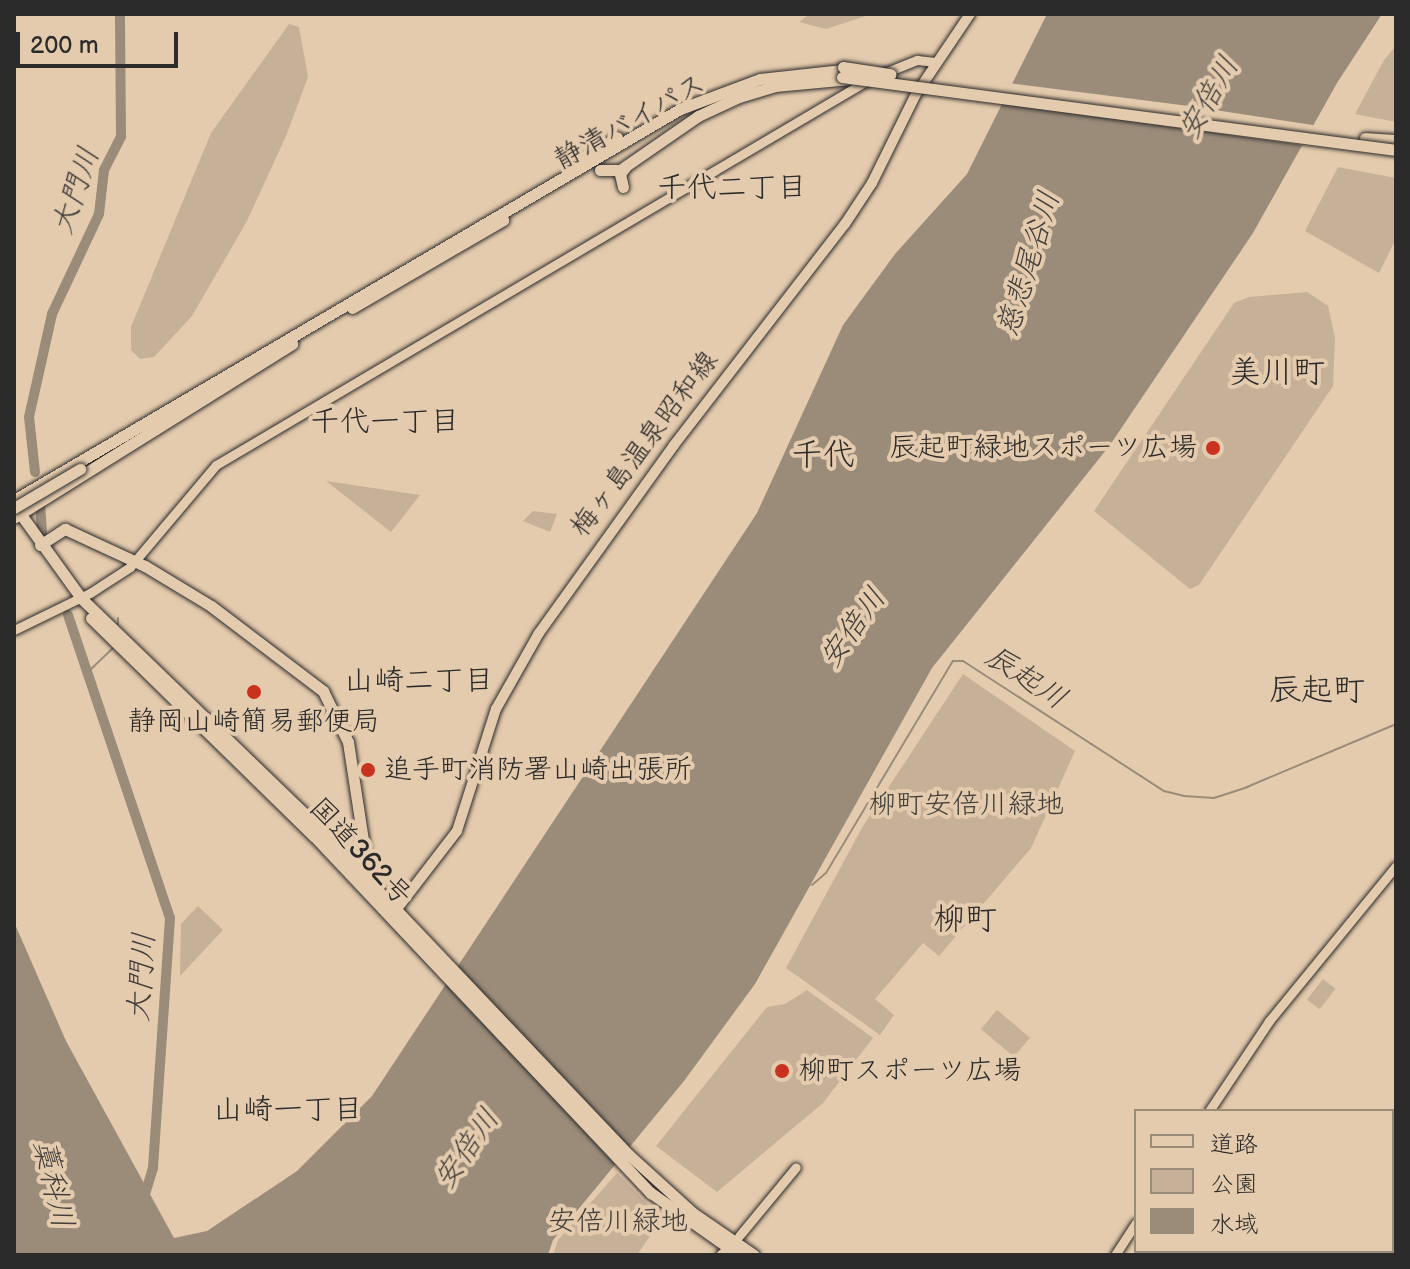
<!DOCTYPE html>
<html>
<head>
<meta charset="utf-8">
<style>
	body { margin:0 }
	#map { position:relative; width:1410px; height:1269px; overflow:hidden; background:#e5cbad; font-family:"Balsamiq Sans","Klee One",sans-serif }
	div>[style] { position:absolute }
	.green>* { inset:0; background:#c7b098; transform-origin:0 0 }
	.water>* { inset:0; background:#9b8c7a }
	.pier>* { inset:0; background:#e5cbad }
	.stream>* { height:2px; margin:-1px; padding:0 1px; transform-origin:1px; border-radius:1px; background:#9b8c7a }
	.river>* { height:10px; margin:-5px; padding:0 5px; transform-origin:5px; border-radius:5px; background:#9b8c7a }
	.roads { filter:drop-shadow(0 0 2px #2b2b2b) drop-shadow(0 0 2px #2b2b2b) }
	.secondary>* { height:9px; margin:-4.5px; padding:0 4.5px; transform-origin:4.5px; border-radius:4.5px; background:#e5cbad }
	.primary>* { height:10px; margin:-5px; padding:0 5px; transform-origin:5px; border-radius:5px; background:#e5cbad }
	.highway>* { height:11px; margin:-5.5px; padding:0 5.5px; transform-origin:5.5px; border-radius:5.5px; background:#e5cbad }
	.bridges { filter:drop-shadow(0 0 2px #2b2b2b) drop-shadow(0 0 2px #2b2b2b) }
	.highway-bridge>* { height:11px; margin:-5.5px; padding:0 5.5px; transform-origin:5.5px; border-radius:5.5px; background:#e5cbad }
	.dots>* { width:22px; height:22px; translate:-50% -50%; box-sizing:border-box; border:4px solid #e5cbad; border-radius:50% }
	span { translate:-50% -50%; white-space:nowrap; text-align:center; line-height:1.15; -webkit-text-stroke:8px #e5cbad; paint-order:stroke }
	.street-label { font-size:28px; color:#2b2b2b }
	.poi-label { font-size:28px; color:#2b2b2b }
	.right { translate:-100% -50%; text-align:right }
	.left { translate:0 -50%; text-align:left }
	.park-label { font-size:28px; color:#423f3b }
	.water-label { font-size:30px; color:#413e3b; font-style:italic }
	.neighbourhood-label { font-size:30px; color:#2b2b2b }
	.quarter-label { font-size:32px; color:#2b2b2b }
	.frame { position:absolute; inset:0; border:16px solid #2b2b2b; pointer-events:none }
	.legend { position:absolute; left:1134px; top:1109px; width:260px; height:144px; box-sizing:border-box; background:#e5cbad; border:2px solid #9b8b79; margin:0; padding:10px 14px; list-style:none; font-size:24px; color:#2b2b2b }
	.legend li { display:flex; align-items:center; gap:16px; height:40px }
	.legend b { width:40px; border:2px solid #9b8b79 }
	.scale { position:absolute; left:16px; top:32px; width:162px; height:36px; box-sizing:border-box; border:4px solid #2b2b2b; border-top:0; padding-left:10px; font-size:24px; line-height:28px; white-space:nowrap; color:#2b2b2b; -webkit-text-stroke:6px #e5cbad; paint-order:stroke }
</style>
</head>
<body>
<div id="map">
	<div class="green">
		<div style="clip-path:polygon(809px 14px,872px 14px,826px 29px,799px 22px)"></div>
		<div style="clip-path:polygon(289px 24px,299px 27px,308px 77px,286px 136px,247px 221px,192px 316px,154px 357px,140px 359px,131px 350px,131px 327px,211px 133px)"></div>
		<div style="clip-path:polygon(1396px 46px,1396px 122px,1355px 114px,1384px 60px)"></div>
		<div style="clip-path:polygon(1338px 167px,1396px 178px,1396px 239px,1379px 273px,1305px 231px)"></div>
		<div style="clip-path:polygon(1307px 292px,1328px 306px,1335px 338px,1333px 386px,1199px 585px,1190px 589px,1094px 511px,1234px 303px,1249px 297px)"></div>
		<div style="clip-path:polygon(326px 481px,420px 495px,391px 532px)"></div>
		<div style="clip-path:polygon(533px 511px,557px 514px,550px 532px,523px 521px)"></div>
		<div style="clip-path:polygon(963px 674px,1075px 751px,1031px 848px,939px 956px,923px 943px,875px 999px,894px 1015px,880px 1035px,786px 968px,863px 826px)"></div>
		<div style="clip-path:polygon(198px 906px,223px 930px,180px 976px,181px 924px)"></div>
		<div style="left:1323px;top:979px;width:16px;height:26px;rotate:38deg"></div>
		<div style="clip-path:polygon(807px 990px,873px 1038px,823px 1103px,717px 1192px,656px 1146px,767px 1007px,785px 1004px)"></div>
		<div style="left:997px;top:1010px;width:43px;height:25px;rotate:40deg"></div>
		<div style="clip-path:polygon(617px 1173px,662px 1219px,637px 1255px,553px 1255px,558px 1240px)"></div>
	</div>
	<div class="water">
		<div style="clip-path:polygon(1047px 14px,1382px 14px,1337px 83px,1253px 233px,1110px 445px,932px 668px,755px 984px,684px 1081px,553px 1240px,548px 1255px,14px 1255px,14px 922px,66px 1041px,174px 1238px,207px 1231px,297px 1171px,372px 1096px,757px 513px,843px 325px,895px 254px,967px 174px)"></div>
	</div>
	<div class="pier">
		<div style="clip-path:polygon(1008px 83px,1189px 106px,1319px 126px,1309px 146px,999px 103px)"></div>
	</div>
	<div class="stream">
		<div style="left:118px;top:624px;width:6px;rotate:-90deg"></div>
		<div style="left:87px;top:673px;width:35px;rotate:-44deg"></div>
		<div style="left:812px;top:885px;width:18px;rotate:-41deg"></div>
		<div style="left:826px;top:873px;width:247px;rotate:-59.1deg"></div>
		<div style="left:953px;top:661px;width:10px"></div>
		<div style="left:963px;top:661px;width:239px;rotate:32.9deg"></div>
		<div style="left:1164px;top:791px;width:21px;rotate:14deg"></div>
		<div style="left:1184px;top:796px;width:30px;rotate:4deg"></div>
		<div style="left:1214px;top:798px;width:35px;rotate:-18deg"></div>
		<div style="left:1247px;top:787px;width:162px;rotate:-22.9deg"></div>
	</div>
	<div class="river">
		<div style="left:35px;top:472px;width:55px;rotate:-96.2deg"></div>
		<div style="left:29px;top:417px;width:106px;rotate:-77.4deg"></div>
		<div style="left:52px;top:314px;width:110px;rotate:-64.8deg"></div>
		<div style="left:99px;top:214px;width:44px;rotate:-83.5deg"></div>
		<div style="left:104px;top:170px;width:38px;rotate:-63deg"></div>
		<div style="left:121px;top:136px;width:122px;rotate:-90.5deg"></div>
		<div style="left:40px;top:504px;width:31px;rotate:86deg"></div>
		<div style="left:68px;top:615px;width:320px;rotate:71.4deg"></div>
		<div style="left:170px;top:918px;width:251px;rotate:93.9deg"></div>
		<div style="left:153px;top:1168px;width:34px;rotate:107deg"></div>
	</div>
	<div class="roads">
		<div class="secondary">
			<div style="left:882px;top:74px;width:38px;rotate:-22deg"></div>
			<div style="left:917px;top:60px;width:18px;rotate:6deg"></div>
			<div style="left:14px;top:630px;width:85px;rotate:-26deg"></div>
			<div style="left:90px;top:593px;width:48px;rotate:-33deg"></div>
			<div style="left:130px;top:567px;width:133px;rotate:-49.9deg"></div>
			<div style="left:216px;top:465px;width:757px;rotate:-30.56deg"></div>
			<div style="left:1209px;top:1111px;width:108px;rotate:-56.3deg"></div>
			<div style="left:1269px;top:1021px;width:200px;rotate:-50.7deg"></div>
			<div style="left:739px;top:1236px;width:89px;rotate:-50.4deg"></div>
			<div style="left:720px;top:1255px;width:3px;rotate:-45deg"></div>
			<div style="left:1115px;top:1255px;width:38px;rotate:-57deg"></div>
		</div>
		<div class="primary">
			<div style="left:393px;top:914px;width:105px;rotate:-52.4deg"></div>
			<div style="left:457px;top:831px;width:128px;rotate:-72.3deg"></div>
			<div style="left:496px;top:709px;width:87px;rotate:-60.5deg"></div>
			<div style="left:539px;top:633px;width:231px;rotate:-54.3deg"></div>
			<div style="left:674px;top:445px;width:279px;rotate:-52.3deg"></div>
			<div style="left:845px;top:224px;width:49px;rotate:-56.6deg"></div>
			<div style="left:872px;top:183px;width:99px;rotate:-63.7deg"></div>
			<div style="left:916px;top:94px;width:97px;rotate:-56deg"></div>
		</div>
		<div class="highway">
			<div style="left:1365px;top:138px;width:31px;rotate:4deg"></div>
			<div style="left:584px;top:158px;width:39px;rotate:-32deg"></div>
			<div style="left:600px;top:170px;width:20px"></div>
			<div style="left:620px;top:170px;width:95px;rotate:-34.7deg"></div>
			<div style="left:698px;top:116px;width:45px;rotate:-24.9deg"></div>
			<div style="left:739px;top:97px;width:38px;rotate:-17deg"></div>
			<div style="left:775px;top:86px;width:75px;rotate:-5.3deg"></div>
			<div style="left:623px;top:187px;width:13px;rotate:-103deg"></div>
			<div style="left:620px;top:174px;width:10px;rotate:-53deg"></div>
			<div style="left:352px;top:308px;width:175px;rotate:-30.2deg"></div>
			<div style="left:14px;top:500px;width:772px;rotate:-30.42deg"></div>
			<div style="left:680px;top:109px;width:85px;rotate:-20.6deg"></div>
			<div style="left:760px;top:79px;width:83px;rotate:-6.2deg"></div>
			<div style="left:14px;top:505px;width:115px;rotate:54.2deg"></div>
			<div style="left:81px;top:598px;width:322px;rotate:44deg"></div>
			<div style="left:313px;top:822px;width:459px;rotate:46.5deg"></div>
			<div style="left:629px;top:1155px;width:86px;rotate:42.2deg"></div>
			<div style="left:693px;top:1213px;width:74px;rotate:34.5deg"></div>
			<div style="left:15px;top:517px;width:327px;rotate:-32deg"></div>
			<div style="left:40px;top:545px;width:30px;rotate:-33deg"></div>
			<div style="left:65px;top:529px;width:88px;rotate:24.8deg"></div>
			<div style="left:145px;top:566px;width:77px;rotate:31.2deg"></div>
			<div style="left:211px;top:606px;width:141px;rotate:37.2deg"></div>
			<div style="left:323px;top:691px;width:57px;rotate:63.9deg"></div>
			<div style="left:348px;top:742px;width:112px;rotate:81.3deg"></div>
			<div style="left:365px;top:853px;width:17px;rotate:121deg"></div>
			<div style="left:91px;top:618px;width:312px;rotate:44.4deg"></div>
			<div style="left:314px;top:836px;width:491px;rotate:46.7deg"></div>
			<div style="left:651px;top:1193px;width:108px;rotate:35.2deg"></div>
		</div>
	</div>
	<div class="bridges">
		<div class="highway-bridge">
			<div style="left:843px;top:67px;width:48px;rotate:8.5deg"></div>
			<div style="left:842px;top:77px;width:559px;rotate:7.51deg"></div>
			<div style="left:14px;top:508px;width:77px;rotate:-30.6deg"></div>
		</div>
	</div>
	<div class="dots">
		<div style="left:1213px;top:448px;background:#c8321e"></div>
		<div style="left:254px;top:692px;background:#c8321e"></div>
		<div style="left:368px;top:770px;background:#c8321e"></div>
		<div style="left:782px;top:1071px;background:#c8321e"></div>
	</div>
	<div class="street-label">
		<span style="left:630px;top:122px;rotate:-29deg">静清バイパス</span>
		<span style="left:645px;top:444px;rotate:-53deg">梅ヶ島温泉昭和線</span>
		<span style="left:360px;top:852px;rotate:47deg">国道362号</span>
	</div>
	<div class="poi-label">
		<span class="right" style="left:1197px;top:448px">辰起町緑地スポーツ広場</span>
		<span style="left:254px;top:722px">静岡山崎簡易郵便局</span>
		<span class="left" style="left:384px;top:770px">追手町消防署山崎出張所</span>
		<span class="left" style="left:798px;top:1071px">柳町スポーツ広場</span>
	</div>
	<div class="park-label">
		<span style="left:966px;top:805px">柳町安倍川緑地</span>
		<span style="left:618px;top:1222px">安倍川緑地</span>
	</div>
	<div class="water-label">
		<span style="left:1209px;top:98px;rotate:-60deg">安倍川</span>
		<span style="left:76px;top:191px;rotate:-71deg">大門川</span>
		<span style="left:1029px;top:264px;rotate:-73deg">慈悲尾谷川</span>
		<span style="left:853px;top:628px;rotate:-54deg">安倍川</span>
		<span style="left:1026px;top:678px;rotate:33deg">辰起川</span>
		<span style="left:142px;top:977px;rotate:-86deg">大門川</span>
		<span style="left:467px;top:1149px;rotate:-55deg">安倍川</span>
		<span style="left:53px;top:1184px;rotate:77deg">藁科川</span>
	</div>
	<div class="neighbourhood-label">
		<span style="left:732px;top:188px">千代二丁目</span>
		<span style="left:385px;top:422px">千代一丁目</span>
		<span style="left:419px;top:681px">山崎二丁目</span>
		<span style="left:288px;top:1110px">山崎一丁目</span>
	</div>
	<div class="quarter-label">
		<span style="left:1277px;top:373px">美川町</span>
		<span style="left:823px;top:456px">千代</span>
		<span style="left:1317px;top:691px">辰起町</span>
		<span style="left:965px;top:920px">柳町</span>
	</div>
	<div class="frame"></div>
	<ul class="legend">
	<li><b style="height:10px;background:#e5cbad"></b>道路</li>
	<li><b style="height:22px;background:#c7b098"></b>公園</li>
	<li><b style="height:22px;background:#9b8c7a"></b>水域</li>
	</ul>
	<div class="scale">200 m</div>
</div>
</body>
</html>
